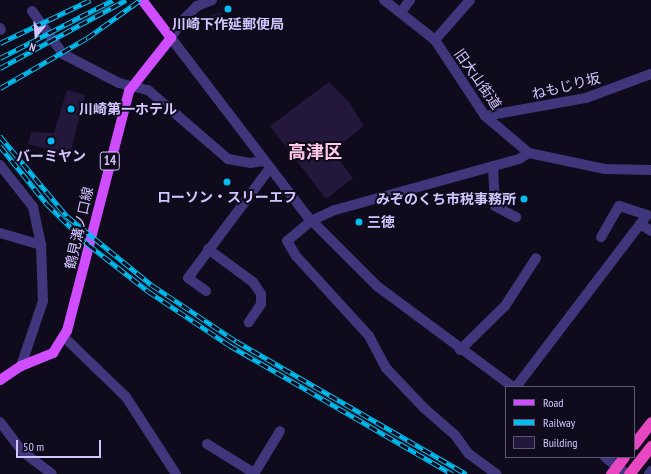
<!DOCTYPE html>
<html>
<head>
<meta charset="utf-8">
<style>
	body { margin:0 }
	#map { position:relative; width:651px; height:474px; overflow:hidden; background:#100b1c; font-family:"PT Sans Narrow","Noto Sans JP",sans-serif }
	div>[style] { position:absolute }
	.building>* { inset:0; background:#23173c }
	.pedestrian>* { height:10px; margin:-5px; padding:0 5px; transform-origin:5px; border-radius:5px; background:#40367b }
	.minor>* { height:10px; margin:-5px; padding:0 5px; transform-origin:5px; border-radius:5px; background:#40367b }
	.tertiary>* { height:10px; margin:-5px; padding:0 5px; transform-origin:5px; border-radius:5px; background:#40367b }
	.primary>* { height:10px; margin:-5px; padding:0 5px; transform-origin:5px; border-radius:5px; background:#d04dff }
	.trunk>* { height:11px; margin:-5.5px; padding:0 5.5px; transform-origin:5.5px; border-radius:5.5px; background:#e847c2 }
	.rail>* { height:4.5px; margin-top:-2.25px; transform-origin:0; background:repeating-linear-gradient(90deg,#100b1c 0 9px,#01bdf0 0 18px); box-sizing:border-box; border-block:1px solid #01bdf0 }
	.dots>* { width:11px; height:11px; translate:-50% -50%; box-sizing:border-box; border:2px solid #100b1c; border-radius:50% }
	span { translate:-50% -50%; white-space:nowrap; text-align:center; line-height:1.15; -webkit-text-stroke:4px #100b1c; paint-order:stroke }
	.shield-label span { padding:1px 3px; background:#100b1c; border:1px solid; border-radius:3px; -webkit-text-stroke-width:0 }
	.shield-label { font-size:13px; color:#d3c6ff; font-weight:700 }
	.poi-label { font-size:14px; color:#d3c6ff; font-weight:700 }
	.left { translate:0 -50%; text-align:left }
	.right { translate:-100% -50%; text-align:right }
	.street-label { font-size:14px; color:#d3c6ff }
	.district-label { font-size:18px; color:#ffc8e5; font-weight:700 }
	.legend { position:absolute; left:505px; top:386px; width:130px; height:72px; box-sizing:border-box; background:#100b1c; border:1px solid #5e5677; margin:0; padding:5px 7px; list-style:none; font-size:12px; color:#d3c6ff }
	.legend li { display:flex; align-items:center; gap:8px; height:20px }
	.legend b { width:20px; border:1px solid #5e5677 }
	.north { position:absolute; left:16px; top:16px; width:40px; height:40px; -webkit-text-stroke:3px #100b1c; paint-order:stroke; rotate:197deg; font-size:11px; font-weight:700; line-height:16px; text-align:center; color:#d3c6ff }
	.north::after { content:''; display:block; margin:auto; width:14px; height:18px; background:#d3c6ff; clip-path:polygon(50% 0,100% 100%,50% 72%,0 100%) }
	.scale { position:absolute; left:16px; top:440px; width:85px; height:18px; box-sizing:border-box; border:2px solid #d3c6ff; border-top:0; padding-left:5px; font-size:12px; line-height:14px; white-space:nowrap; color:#d3c6ff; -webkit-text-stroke:3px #100b1c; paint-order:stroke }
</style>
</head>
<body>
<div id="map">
	<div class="building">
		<div style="clip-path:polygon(221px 12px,223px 27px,213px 32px,206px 17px)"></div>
		<div style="clip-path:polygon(329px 82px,349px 102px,364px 126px,332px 151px,353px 178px,326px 199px,270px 126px)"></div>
		<div style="clip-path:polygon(67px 90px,85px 95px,70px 155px,28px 144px,31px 132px,54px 133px)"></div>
	</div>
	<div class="pedestrian">
		<div style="left:0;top:28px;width:2px;rotate:63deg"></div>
	</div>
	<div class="minor">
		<div style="left:32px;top:11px;width:53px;rotate:54.2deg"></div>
		<div style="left:63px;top:54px;width:63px;rotate:27.4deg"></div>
		<div style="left:119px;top:83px;width:30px;rotate:14deg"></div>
		<div style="left:148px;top:90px;width:106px;rotate:40.8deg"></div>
		<div style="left:228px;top:159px;width:22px;rotate:10deg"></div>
		<div style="left:250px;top:163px;width:15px;rotate:-8deg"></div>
		<div style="left:401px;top:12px;width:15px;rotate:-53deg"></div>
		<div style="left:435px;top:40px;width:53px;rotate:-48.8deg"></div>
		<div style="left:485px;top:116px;width:103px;rotate:-10.1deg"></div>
		<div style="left:586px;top:98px;width:69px;rotate:-20.3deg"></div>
		<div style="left:529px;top:153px;width:78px;rotate:11.9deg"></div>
		<div style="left:605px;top:169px;width:46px;rotate:1.2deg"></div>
		<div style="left:0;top:165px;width:53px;rotate:51.8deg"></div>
		<div style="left:33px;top:207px;width:39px;rotate:78deg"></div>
		<div style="left:41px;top:245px;width:56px;rotate:88deg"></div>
		<div style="left:43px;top:301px;width:69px;rotate:108.7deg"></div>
		<div style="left:493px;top:166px;width:40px;rotate:87.1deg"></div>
		<div style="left:495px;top:206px;width:24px;rotate:28deg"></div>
		<div style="left:311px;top:221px;width:31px;rotate:140deg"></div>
		<div style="left:287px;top:241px;width:17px;rotate:59deg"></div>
		<div style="left:296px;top:256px;width:108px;rotate:47.6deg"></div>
		<div style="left:369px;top:336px;width:36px;rotate:62deg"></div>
		<div style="left:386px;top:368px;width:55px;rotate:46.5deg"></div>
		<div style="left:424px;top:408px;width:41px;rotate:41.1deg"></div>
		<div style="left:455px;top:435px;width:24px;rotate:54deg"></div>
		<div style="left:469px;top:454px;width:34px;rotate:36deg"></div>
		<div style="left:640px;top:224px;width:13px;rotate:32deg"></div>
		<div style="left:0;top:233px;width:43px;rotate:16.3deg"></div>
		<div style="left:208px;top:249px;width:56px;rotate:36.3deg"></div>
		<div style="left:253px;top:282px;width:14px;rotate:56deg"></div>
		<div style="left:261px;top:294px;width:10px;rotate:90deg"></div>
		<div style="left:261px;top:304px;width:22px;rotate:124deg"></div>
		<div style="left:206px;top:291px;width:22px;rotate:-144deg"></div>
		<div style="left:188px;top:278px;width:137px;rotate:-53.3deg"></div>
		<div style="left:65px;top:338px;width:85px;rotate:44deg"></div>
		<div style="left:126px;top:397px;width:92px;rotate:57deg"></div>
		<div style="left:460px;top:350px;width:63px;rotate:-44.4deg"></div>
		<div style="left:505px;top:306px;width:57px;rotate:-57.1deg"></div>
		<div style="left:516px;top:387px;width:216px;rotate:-52.7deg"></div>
		<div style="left:647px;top:215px;width:29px;rotate:-162deg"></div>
		<div style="left:619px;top:206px;width:36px;rotate:120deg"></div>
		<div style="left:207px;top:444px;width:55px;rotate:31.7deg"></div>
		<div style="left:254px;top:474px;width:50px;rotate:-58.8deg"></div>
		<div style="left:649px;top:474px;width:4px;rotate:-56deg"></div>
	</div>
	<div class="tertiary">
		<div style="left:212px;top:0;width:16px;rotate:158deg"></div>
		<div style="left:197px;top:6px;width:23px;rotate:135deg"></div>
		<div style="left:181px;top:22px;width:19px;rotate:122deg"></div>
		<div style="left:171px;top:38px;width:224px;rotate:52.6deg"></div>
		<div style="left:307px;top:216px;width:99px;rotate:45deg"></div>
		<div style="left:377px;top:286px;width:169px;rotate:36.6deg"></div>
		<div style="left:311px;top:221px;width:26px;rotate:-25deg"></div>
		<div style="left:335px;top:210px;width:191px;rotate:-15.5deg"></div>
		<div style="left:519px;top:159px;width:12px;rotate:-31deg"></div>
		<div style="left:529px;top:153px;width:57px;rotate:-139.9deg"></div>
		<div style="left:485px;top:116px;width:91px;rotate:-123.3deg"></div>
		<div style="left:435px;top:40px;width:65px;rotate:-141.9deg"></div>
		<div style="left:0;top:422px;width:38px;rotate:53deg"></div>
		<div style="left:23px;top:452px;width:36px;rotate:37deg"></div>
		<div style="left:605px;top:457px;width:27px;rotate:39deg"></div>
	</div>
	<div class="primary">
		<div style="left:0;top:380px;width:25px;rotate:-34deg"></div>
		<div style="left:21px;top:366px;width:35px;rotate:-22deg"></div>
		<div style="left:53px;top:353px;width:26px;rotate:-58deg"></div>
		<div style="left:67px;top:331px;width:248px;rotate:-75.5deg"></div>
		<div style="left:129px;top:91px;width:68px;rotate:-51.6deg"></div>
		<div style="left:171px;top:38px;width:48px;rotate:-127.3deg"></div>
	</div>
	<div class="trunk">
		<div style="left:634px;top:444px;width:28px;rotate:-52deg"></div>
		<div style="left:611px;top:474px;width:21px;rotate:-53deg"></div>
		<div style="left:629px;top:474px;width:36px;rotate:-52deg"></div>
	</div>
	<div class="rail">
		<div style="left:0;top:43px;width:100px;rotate:-25.5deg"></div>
		<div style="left:0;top:58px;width:127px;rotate:-27.2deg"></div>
		<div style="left:0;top:68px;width:143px;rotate:-28.4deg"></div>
		<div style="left:0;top:88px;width:100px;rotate:-29.9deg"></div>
		<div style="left:87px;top:38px;width:65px;rotate:-35.6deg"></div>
		<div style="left:0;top:136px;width:104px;rotate:50.1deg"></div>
		<div style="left:67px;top:216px;width:109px;rotate:39.1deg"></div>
		<div style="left:152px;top:285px;width:101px;rotate:33.7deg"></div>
		<div style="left:236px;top:341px;width:266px;rotate:30deg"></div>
		<div style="left:0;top:146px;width:75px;rotate:51deg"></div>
		<div style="left:47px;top:204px;width:59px;rotate:44.3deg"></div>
		<div style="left:89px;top:245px;width:75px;rotate:37.9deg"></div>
		<div style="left:148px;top:291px;width:97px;rotate:33.7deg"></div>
		<div style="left:229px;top:345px;width:258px;rotate:30deg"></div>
	</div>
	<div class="dots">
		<div style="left:228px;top:9px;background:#01bdf0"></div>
		<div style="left:71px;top:109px;background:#01bdf0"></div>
		<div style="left:51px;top:141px;background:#01bdf0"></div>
		<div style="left:227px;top:182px;background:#01bdf0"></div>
		<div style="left:524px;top:199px;background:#01bdf0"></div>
		<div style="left:359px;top:222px;background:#01bdf0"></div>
	</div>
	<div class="shield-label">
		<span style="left:110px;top:161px">14</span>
	</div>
	<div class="poi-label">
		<span style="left:228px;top:24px">川崎下作延郵便局</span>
		<span class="left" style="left:79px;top:109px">川崎第一ホテル</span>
		<span style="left:51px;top:156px">バーミヤン</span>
		<span style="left:227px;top:197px">ローソン・スリーエフ</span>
		<span class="right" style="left:516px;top:199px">みぞのくち市税事務所</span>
		<span class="left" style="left:367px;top:222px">三徳</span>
	</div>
	<div class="street-label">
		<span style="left:478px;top:79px;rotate:55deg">旧大山街道</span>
		<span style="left:566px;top:86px;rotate:-14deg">ねもじり坂</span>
		<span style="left:79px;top:228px;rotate:-77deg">鶴見溝ノ口線</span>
	</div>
	<div class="district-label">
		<span style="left:315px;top:152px">高津区</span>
	</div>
	<ul class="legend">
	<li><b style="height:5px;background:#d04dff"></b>Road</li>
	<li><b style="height:5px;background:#01bdf0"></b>Railway</li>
	<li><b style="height:11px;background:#23173c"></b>Building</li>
	</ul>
	<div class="north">N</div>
	<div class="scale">50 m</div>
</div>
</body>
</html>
